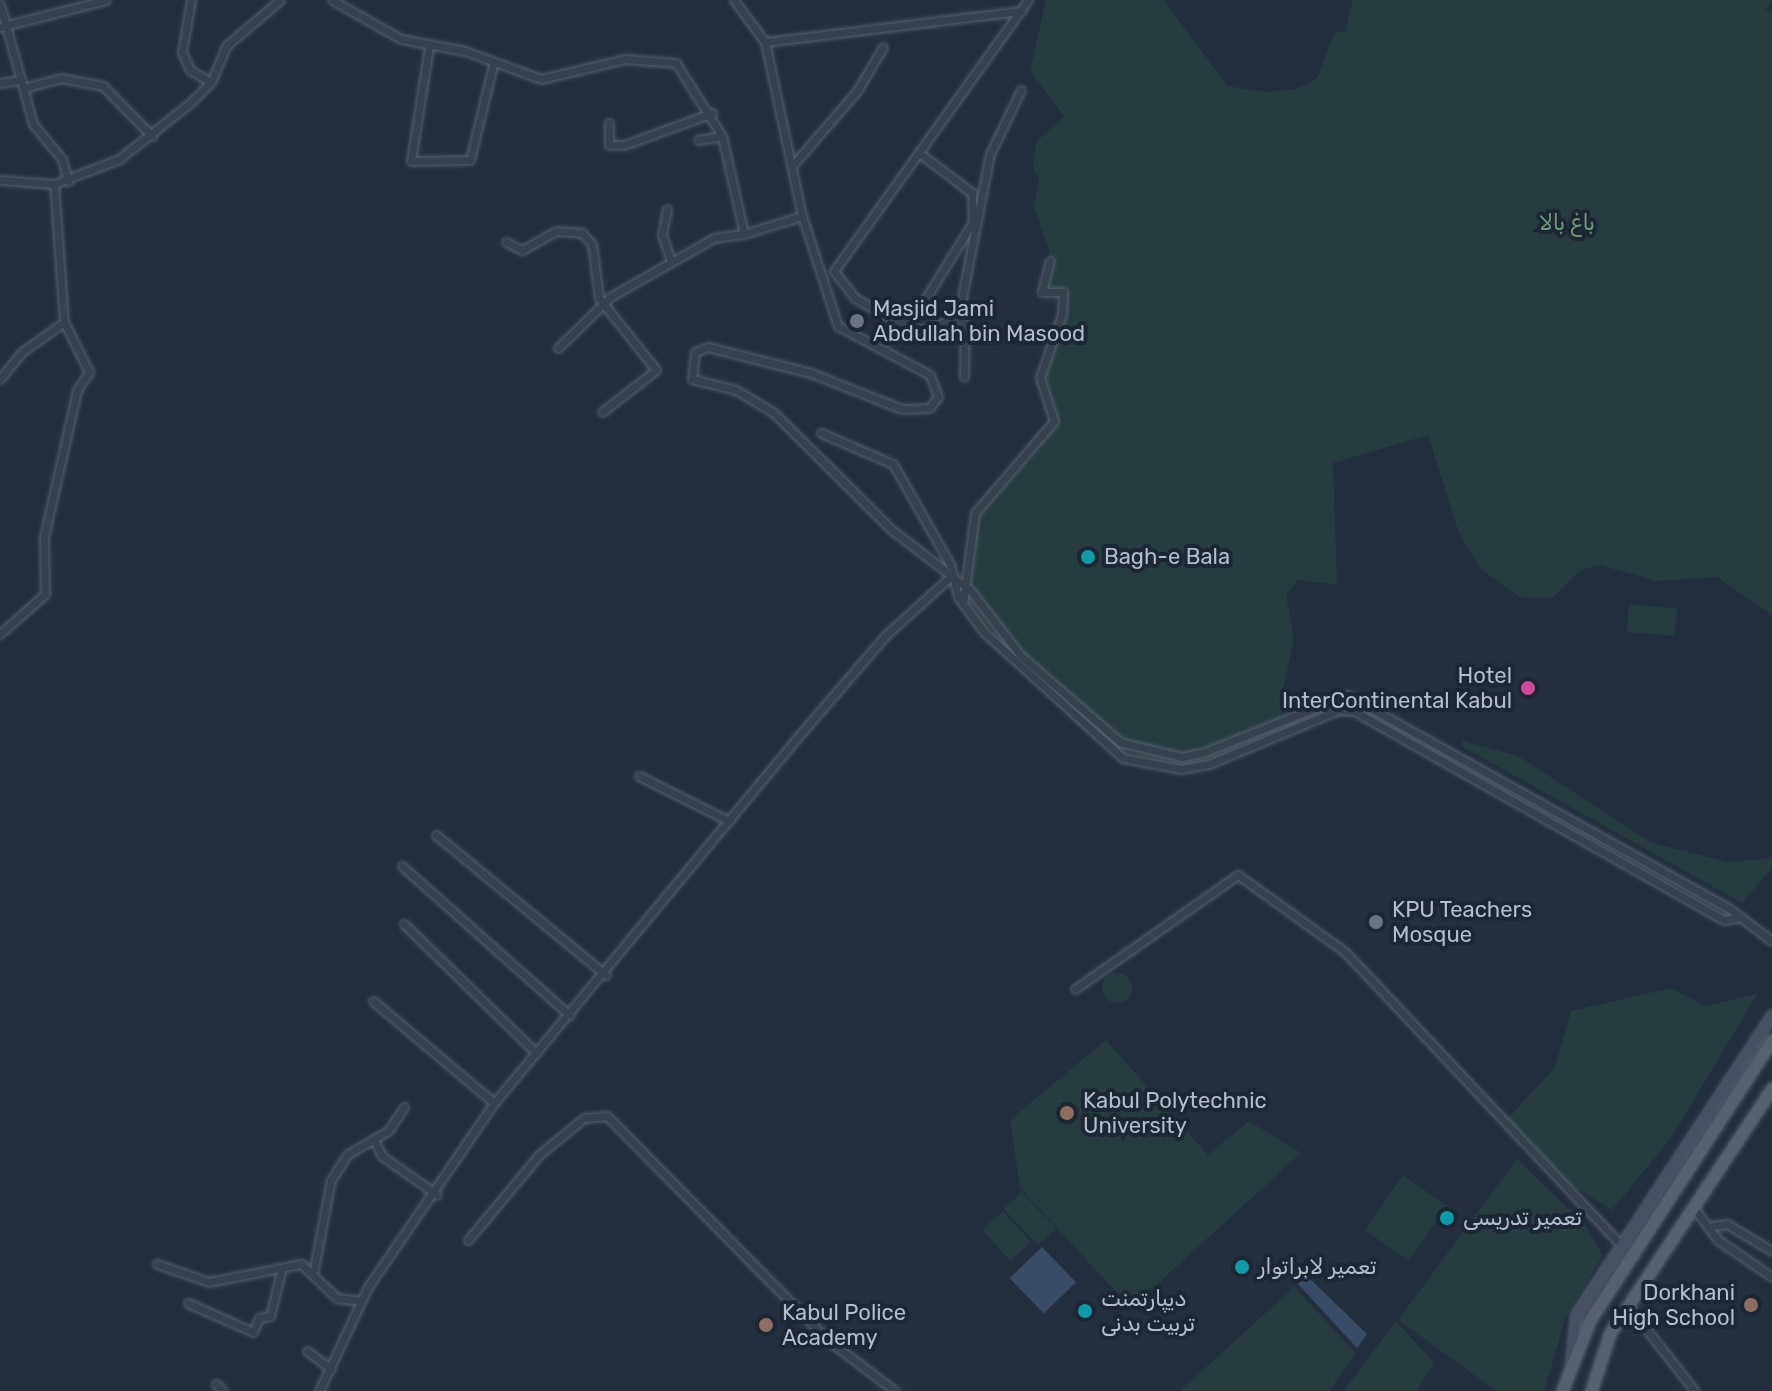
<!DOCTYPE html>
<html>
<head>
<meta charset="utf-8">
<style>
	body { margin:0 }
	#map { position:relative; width:1772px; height:1391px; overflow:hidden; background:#242f3e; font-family:Rubik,"Noto Sans Arabic",sans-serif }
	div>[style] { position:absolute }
	.green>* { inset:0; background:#263c3f; transform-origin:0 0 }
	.round { border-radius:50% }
	.water>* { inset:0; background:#394c67; transform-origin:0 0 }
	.roads { filter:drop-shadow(0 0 2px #565f6c) drop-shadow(0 0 2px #565f6c) }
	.street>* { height:7px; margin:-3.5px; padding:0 3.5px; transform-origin:3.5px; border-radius:3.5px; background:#38414e }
	.secondary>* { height:9px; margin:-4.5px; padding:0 4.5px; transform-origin:4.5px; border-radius:4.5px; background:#465061 }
	.primary>* { height:11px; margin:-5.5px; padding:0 5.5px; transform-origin:5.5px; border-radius:5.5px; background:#56606e }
	.dots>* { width:22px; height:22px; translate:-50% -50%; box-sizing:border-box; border:4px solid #1d2633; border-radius:50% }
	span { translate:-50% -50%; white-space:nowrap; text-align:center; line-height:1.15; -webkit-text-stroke:8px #1d2633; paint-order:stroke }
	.park-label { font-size:22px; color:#6b9a76 }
	.poi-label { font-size:22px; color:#b4bcc9 }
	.left { translate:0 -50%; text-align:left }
	.right { translate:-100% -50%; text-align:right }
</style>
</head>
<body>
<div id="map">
	<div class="green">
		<div style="clip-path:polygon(1046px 0,1164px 0,1227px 86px,1266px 92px,1298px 89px,1317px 78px,1335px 32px,1345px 32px,1353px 0,1772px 0,1765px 10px,1772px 11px,1772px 615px,1717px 577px,1657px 581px,1600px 565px,1581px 570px,1552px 598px,1519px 597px,1481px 569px,1459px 533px,1428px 435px,1333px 463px,1337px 585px,1298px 580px,1286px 595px,1294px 640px,1280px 702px,1299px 726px,1209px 764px,1181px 769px,1123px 758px,1096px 741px,1012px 664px,963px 604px,971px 528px,984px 498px,1053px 426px,1040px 378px,1063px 293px,1042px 292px,1050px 254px,1034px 206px,1039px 179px,1033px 169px,1036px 142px,1064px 116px,1030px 71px)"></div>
		<div style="left:1629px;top:604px;width:48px;height:28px;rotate:5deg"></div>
		<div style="clip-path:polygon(1463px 741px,1518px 756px,1650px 842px,1728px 862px,1772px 858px,1772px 868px,1742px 903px,1461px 746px)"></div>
		<div class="round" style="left:1102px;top:973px;width:30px;height:30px"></div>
		<div style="clip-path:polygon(1671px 988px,1706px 1006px,1757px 994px,1671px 1138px,1612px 1210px,1566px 1182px,1507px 1119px,1555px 1067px,1571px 1011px)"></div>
		<div style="clip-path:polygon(1106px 1040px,1208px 1155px,1249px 1121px,1301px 1153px,1131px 1308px,1020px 1188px,1010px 1120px)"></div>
		<div style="clip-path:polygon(1517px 1159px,1585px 1225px,1603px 1255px,1566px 1317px,1544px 1391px,1497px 1391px,1398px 1320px)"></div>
		<div style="left:1403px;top:1175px;width:54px;height:67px;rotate:35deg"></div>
		<div style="left:1022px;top:1192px;width:50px;height:25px;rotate:47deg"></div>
		<div style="left:1003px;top:1211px;width:42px;height:28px;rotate:48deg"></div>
		<div style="clip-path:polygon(1294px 1287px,1356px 1353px,1329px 1391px,1180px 1391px)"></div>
		<div style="clip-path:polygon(1396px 1321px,1434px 1363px,1416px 1391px,1344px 1391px)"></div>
	</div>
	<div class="water">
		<div style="left:1042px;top:1247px;width:49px;height:45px;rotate:46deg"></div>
		<div style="clip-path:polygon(1307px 1276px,1367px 1334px,1357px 1348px,1298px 1284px)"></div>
	</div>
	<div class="roads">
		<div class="street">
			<div style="left:191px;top:0;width:53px;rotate:99.8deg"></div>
			<div style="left:182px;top:52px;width:20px;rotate:66deg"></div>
			<div style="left:190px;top:70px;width:24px;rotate:30deg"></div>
			<div style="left:332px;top:0;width:79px;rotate:29.5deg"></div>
			<div style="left:401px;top:39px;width:65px;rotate:10.6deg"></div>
			<div style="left:465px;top:51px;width:81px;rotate:20.2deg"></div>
			<div style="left:541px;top:79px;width:86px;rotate:-13.4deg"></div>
			<div style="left:625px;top:59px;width:51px;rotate:4.5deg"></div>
			<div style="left:676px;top:63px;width:86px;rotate:57.8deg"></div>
			<div style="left:722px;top:136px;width:100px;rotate:77.3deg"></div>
			<div style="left:744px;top:234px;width:61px;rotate:-17.2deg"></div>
			<div style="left:734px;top:0;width:52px;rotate:53.6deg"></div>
			<div style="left:765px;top:42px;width:178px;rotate:78deg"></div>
			<div style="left:802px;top:216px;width:116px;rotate:71.9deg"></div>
			<div style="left:838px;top:326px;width:104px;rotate:28deg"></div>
			<div style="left:930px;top:375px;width:23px;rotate:70deg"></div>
			<div style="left:938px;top:397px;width:14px;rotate:129deg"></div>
			<div style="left:929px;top:408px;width:27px;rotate:178deg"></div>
			<div style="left:902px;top:409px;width:98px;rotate:-158.4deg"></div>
			<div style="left:811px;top:373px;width:106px;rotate:-165.8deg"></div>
			<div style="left:708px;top:347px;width:14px;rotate:159deg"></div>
			<div style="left:695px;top:352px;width:27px;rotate:96deg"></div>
			<div style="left:692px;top:379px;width:45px;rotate:14deg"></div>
			<div style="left:736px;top:390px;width:44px;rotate:31.2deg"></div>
			<div style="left:774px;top:413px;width:166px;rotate:44.8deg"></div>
			<div style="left:892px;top:530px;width:98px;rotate:37.6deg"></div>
			<div style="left:970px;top:590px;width:82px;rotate:52.4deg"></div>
			<div style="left:1020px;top:655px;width:133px;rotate:41deg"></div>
			<div style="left:1120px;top:742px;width:64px;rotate:13.6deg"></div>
			<div style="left:1182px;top:757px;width:24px;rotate:-12deg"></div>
			<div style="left:1205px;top:752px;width:153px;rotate:-21.9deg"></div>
			<div style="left:1347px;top:695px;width:440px;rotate:29.2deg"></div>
			<div style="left:1731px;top:910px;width:51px;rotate:37.1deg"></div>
			<div style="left:0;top:4px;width:124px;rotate:74.6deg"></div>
			<div style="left:33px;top:124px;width:45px;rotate:50.4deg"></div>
			<div style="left:62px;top:159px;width:23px;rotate:75deg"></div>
			<div style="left:0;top:27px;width:109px;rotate:-14.3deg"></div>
			<div style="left:765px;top:42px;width:258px;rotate:-6.9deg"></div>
			<div style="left:429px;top:47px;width:115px;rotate:99deg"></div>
			<div style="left:411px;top:161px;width:59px;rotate:-1deg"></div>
			<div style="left:470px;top:160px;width:98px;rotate:-76.4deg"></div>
			<div style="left:0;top:83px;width:20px;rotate:-9deg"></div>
			<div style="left:24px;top:88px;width:38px;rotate:-15deg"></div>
			<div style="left:61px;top:78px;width:43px;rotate:10.8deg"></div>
			<div style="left:103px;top:86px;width:70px;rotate:45.6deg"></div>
			<div style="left:609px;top:123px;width:22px;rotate:90deg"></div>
			<div style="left:609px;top:145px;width:15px"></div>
			<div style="left:624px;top:145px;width:94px;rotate:-20deg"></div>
			<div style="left:698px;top:140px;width:24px;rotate:-9deg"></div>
			<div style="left:922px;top:155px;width:63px;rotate:37.2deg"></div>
			<div style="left:972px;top:193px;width:29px;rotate:88deg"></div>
			<div style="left:973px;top:222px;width:108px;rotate:121.8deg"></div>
			<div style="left:916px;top:314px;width:19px;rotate:152deg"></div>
			<div style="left:899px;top:323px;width:51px;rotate:-150.4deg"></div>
			<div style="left:855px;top:298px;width:34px;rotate:-128deg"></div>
			<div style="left:834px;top:271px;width:333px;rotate:-54.4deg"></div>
			<div style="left:792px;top:166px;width:99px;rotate:-49.1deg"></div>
			<div style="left:857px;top:91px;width:51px;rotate:-59.4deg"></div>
			<div style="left:0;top:180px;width:54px;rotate:4.2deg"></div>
			<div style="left:54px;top:184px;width:70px;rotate:-21deg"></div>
			<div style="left:119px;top:159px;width:90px;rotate:-38.3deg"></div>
			<div style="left:190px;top:103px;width:30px;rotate:-45deg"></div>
			<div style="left:211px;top:82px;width:39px;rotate:-67deg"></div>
			<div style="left:226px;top:46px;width:71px;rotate:-40.4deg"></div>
			<div style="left:667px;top:209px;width:26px;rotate:101deg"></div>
			<div style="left:662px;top:235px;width:28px;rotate:71deg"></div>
			<div style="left:506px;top:242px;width:18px;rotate:27deg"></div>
			<div style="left:522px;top:250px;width:39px;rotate:-29deg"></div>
			<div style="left:556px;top:231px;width:26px;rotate:4deg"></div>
			<div style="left:582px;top:233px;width:15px;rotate:48deg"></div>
			<div style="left:592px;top:244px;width:54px;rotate:82.6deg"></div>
			<div style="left:599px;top:298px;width:92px;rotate:51.6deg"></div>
			<div style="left:656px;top:370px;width:68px;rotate:142.1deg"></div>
			<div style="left:958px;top:318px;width:9px;rotate:41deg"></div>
			<div style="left:965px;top:324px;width:53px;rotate:91.1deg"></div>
			<div style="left:894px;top:338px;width:67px;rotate:-17.4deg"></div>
			<div style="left:958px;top:318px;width:167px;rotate:-79deg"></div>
			<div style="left:990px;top:154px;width:71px;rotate:-64.2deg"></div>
			<div style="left:558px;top:348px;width:73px;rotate:-44.4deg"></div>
			<div style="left:610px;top:297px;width:120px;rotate:-29.6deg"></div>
			<div style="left:714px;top:238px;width:30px;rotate:-8deg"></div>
			<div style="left:0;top:379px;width:35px;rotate:-51deg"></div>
			<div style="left:22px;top:352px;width:52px;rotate:-35.5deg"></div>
			<div style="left:821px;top:433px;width:78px;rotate:23.3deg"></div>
			<div style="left:893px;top:464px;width:115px;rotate:60.3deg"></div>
			<div style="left:950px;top:564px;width:34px;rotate:76deg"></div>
			<div style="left:958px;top:597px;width:44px;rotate:53.4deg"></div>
			<div style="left:984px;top:632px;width:188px;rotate:42.2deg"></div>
			<div style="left:1123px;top:758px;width:59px;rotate:10.7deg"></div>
			<div style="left:1181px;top:769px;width:28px;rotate:-10deg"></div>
			<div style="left:1209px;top:764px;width:140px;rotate:-22.7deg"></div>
			<div style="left:1338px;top:710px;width:16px;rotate:4deg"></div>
			<div style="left:1354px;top:711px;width:425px;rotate:29.5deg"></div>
			<div style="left:1724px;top:920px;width:12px;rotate:-9deg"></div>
			<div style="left:963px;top:604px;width:92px;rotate:-82.5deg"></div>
			<div style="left:975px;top:513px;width:121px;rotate:-49.3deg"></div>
			<div style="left:1054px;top:421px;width:45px;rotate:-108deg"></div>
			<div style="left:1040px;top:378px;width:68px;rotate:-71deg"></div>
			<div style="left:1062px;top:314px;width:22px;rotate:-87deg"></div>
			<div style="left:1063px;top:292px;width:21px;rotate:180deg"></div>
			<div style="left:1042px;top:292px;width:32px;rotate:-76deg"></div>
			<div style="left:0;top:634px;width:60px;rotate:-41.6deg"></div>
			<div style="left:45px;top:594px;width:57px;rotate:-91deg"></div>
			<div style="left:44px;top:537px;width:151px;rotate:-77.3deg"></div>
			<div style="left:77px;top:390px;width:22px;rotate:-56deg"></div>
			<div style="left:89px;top:372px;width:56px;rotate:-116.6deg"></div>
			<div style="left:64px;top:322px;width:138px;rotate:-94.1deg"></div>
			<div style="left:639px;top:776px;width:101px;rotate:26.6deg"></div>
			<div style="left:436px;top:835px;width:220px;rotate:39.5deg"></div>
			<div style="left:402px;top:866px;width:224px;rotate:41.7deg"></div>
			<div style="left:404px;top:924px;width:185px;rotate:44.3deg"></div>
			<div style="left:1075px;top:989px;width:199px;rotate:-35deg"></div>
			<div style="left:1238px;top:875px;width:132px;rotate:35.7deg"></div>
			<div style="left:1345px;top:952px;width:401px;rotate:46.7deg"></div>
			<div style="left:373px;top:1001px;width:158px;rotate:40.1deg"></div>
			<div style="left:374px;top:1140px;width:18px;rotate:63deg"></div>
			<div style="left:382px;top:1156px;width:67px;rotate:35.3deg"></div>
			<div style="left:1693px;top:1207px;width:41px;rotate:52.9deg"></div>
			<div style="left:1718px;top:1240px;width:65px;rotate:34.4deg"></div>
			<div style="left:1713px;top:1226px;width:14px;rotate:-8deg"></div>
			<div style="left:1727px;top:1224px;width:52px;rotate:31deg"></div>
			<div style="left:468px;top:1240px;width:112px;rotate:-50.1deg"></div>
			<div style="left:540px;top:1154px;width:57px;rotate:-39.3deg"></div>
			<div style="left:584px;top:1118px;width:23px;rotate:-5deg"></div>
			<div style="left:607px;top:1116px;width:316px;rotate:45.4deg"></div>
			<div style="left:829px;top:1341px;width:83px;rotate:37.1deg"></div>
			<div style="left:157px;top:1264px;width:55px;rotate:19.1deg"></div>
			<div style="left:209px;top:1282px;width:94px;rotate:-11.1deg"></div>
			<div style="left:301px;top:1264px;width:50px;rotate:43.4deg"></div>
			<div style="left:337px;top:1298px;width:23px;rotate:7deg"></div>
			<div style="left:314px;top:1269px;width:91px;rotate:-79.2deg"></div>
			<div style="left:331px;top:1180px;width:31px;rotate:-57deg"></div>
			<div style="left:348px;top:1154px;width:46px;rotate:-29.9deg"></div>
			<div style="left:388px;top:1131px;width:29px;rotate:-56deg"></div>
			<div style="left:188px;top:1303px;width:71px;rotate:24deg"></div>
			<div style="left:253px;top:1332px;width:15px;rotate:-67deg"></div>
			<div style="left:259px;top:1318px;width:11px;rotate:-10deg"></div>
			<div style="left:270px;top:1316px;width:49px;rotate:-76deg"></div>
			<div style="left:1628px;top:1306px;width:108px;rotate:51.8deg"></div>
			<div style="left:307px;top:1351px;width:30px;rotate:37deg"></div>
			<div style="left:216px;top:1384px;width:10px;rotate:45deg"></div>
			<div style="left:319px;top:1391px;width:115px;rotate:-64.8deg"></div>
			<div style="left:368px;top:1287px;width:223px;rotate:-55.6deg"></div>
			<div style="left:494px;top:1103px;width:474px;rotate:-50.3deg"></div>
			<div style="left:797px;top:738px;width:136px;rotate:-49.2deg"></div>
			<div style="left:886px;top:635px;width:88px;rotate:-42.2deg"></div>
		</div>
		<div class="secondary">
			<div style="left:1571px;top:1362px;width:48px;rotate:-84.1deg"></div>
			<div style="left:1576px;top:1314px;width:358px;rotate:-56.8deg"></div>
		</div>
		<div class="primary">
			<div style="left:1562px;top:1391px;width:76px;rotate:-68.5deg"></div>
			<div style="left:1590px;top:1320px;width:334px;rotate:-57deg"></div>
			<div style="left:1591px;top:1391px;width:61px;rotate:-71.9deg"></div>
			<div style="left:1610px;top:1333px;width:294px;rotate:-56.5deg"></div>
		</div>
	</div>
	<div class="dots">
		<div style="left:857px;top:321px;background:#6b7280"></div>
		<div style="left:1088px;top:557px;background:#0f9aa8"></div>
		<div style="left:1528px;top:688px;background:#d1479c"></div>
		<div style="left:1376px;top:922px;background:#6b7280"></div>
		<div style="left:1067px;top:1113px;background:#8d6e63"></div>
		<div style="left:1447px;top:1218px;background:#0f9aa8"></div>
		<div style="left:1242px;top:1267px;background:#0f9aa8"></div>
		<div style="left:1751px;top:1305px;background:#8d6e63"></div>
		<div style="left:1085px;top:1311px;background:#0f9aa8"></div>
		<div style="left:766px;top:1325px;background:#8d6e63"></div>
	</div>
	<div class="park-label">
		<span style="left:1567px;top:223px">باغ بالا</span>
	</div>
	<div class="poi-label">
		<span class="left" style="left:873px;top:321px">Masjid Jami<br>Abdullah bin Masood</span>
		<span class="left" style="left:1104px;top:557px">Bagh-e Bala</span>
		<span class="right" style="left:1512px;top:688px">Hotel<br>InterContinental Kabul</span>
		<span class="left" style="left:1392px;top:922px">KPU Teachers<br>Mosque</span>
		<span class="left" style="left:1083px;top:1113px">Kabul Polytechnic<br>University</span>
		<span class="left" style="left:1463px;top:1218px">تعمیر تدریسی</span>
		<span class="left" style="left:1258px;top:1267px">تعمیر لابراتوار</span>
		<span class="right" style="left:1735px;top:1305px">Dorkhani<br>High School</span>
		<span class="left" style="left:1101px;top:1311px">دیپارتمنت<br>تربیت بدنی</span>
		<span class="left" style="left:782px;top:1325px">Kabul Police<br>Academy</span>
	</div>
</div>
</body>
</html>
